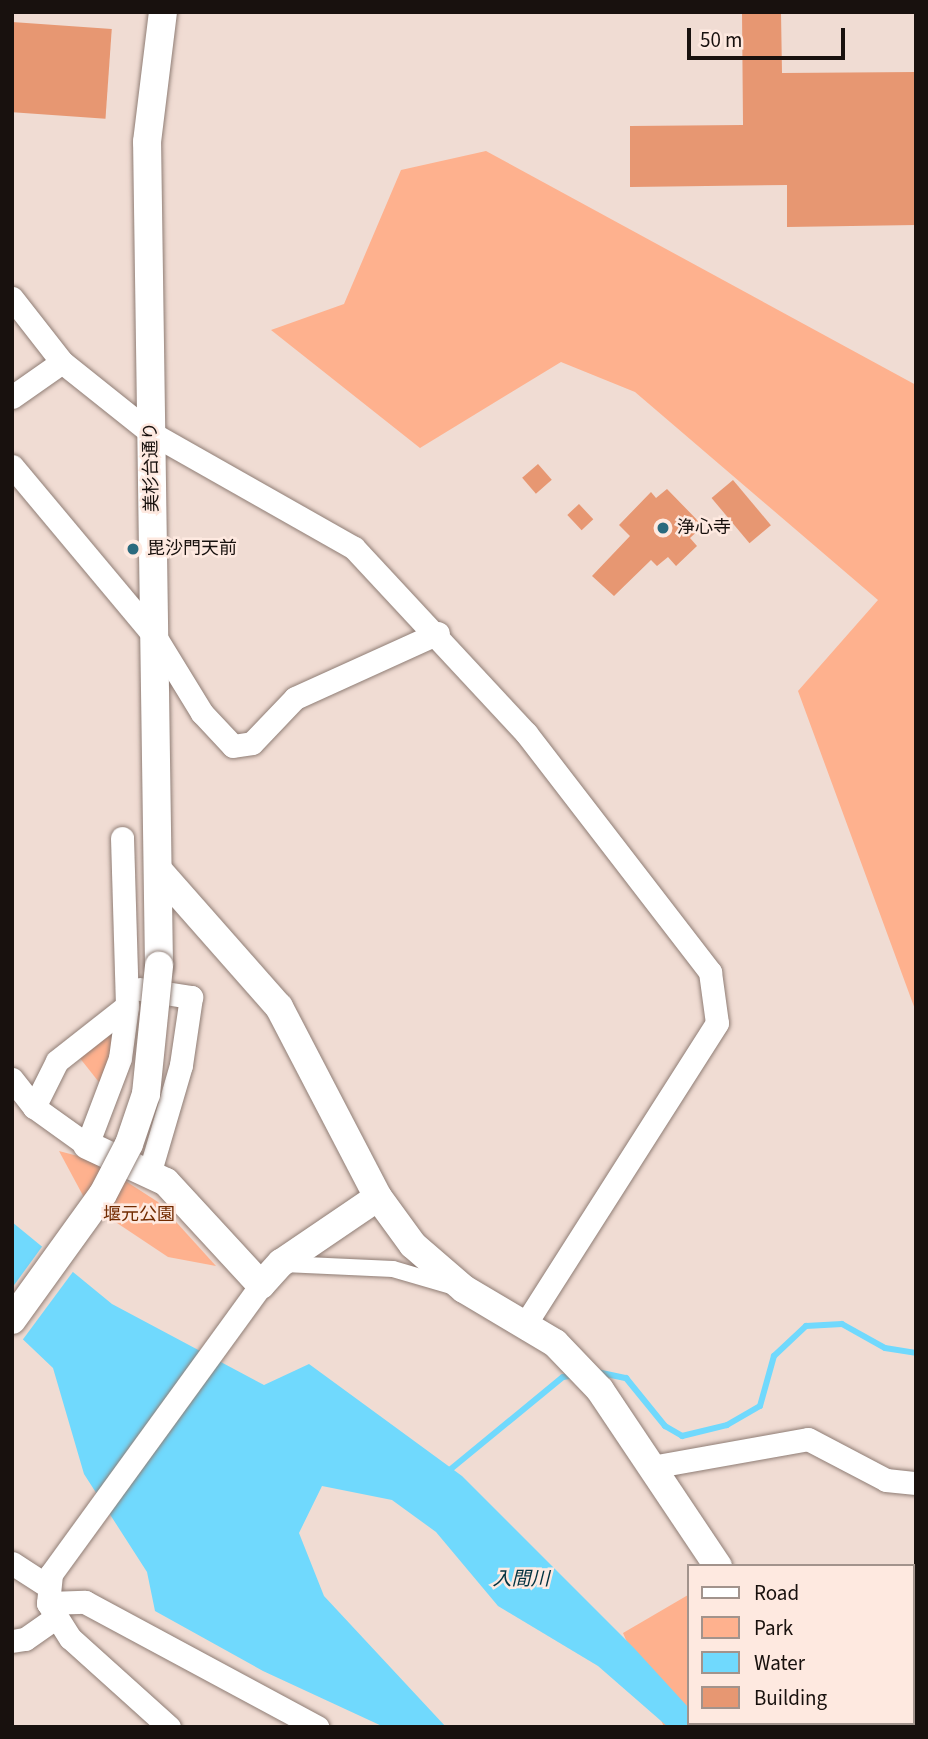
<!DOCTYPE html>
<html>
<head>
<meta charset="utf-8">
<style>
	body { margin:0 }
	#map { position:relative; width:928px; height:1739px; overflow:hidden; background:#f0dcd3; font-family:"Source Sans 3","Noto Sans JP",sans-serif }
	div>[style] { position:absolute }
	.green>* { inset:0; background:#feb18e }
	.water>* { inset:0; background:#70d9fd }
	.pier>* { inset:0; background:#f0dcd3 }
	.stream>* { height:6px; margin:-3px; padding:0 3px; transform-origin:3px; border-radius:3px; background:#70d9fd }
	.building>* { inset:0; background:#e79772; transform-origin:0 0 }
	.roads { filter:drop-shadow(0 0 2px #8f7d75) drop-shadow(0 0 2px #8f7d75) }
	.pedestrian>* { height:16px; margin:-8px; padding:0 8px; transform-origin:8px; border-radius:8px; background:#fff }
	.minor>* { height:23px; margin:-11.5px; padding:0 11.5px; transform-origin:11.5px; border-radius:11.5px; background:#fff }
	.tertiary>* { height:28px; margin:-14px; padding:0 14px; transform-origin:14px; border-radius:14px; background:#fff }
	.bridges { filter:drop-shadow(0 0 2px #8f7d75) drop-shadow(0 0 2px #8f7d75) }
	.tertiary-bridge>* { height:28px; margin:-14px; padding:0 14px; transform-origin:14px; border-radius:14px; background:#fff }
	.dots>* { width:19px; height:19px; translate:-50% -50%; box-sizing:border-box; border:4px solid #fee9e0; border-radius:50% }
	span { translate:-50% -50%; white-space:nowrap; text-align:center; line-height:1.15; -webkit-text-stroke:5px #fee9e0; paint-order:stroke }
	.street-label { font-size:18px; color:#18110e }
	.poi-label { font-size:18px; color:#18110e }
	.left { translate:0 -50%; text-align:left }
	.park-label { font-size:18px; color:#722b00 }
	.water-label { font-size:19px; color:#003240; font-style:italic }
	.frame { position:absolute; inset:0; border:14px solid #18110e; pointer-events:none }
	.legend { position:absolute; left:687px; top:1564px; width:228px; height:161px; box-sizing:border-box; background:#fee9e0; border:2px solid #a2938c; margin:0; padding:9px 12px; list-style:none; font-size:21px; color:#18110e }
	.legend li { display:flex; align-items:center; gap:14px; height:35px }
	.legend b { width:35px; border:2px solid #a2938c }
	.scale { position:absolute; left:687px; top:28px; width:158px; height:32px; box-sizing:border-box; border:4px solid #18110e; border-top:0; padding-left:9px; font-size:21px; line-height:24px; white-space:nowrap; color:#18110e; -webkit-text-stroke:5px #fee9e0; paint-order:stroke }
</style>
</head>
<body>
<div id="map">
	<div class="green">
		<div style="clip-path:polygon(486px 151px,916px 385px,916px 1012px,798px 691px,878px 600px,635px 392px,561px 362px,420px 448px,271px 330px,344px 304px,401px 170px)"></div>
		<div style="clip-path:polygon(118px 1023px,102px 1086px,79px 1057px)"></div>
		<div style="clip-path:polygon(59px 1151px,93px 1160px,158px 1202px,216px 1266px,168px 1257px,87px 1203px)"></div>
		<div style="clip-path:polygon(688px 1595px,688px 1723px,807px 1727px,664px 1727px,623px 1633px)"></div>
	</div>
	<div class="water">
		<div style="clip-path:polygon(12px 1222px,112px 1304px,264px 1385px,309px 1364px,462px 1476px,634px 1648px,688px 1707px,688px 1723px,706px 1727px,668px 1727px,598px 1666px,498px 1606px,436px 1532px,392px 1500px,322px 1486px,299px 1533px,324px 1596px,446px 1727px,384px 1727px,263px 1671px,155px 1611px,147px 1572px,84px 1474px,53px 1368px,12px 1329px)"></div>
	</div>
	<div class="pier">
		<div style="clip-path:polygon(44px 1244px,75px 1269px,21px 1342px,12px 1334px,12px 1288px)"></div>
	</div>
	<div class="stream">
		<div style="left:597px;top:1372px;width:30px;rotate:12deg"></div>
		<div style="left:626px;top:1378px;width:62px;rotate:50.9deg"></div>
		<div style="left:665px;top:1426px;width:20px;rotate:30deg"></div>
		<div style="left:682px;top:1436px;width:46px;rotate:-13.7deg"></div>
		<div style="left:727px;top:1425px;width:38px;rotate:-30deg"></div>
		<div style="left:760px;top:1406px;width:52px;rotate:-74.4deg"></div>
		<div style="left:774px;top:1356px;width:44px;rotate:-43.2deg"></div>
		<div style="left:806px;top:1326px;width:36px;rotate:-3deg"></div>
		<div style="left:842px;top:1324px;width:49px;rotate:29.2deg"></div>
		<div style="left:885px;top:1348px;width:31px;rotate:9deg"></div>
		<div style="left:446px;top:1473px;width:151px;rotate:-39.4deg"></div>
		<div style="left:563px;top:1377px;width:13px;rotate:-9deg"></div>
	</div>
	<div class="building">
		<div style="clip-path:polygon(742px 12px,781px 12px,782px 73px,916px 72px,916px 225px,787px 227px,787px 185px,630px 187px,630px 126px,743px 125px)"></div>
		<div style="left:12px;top:22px;width:100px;height:90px;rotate:4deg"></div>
		<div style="left:538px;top:464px;width:21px;height:21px;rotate:49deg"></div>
		<div style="left:733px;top:480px;width:59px;height:28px;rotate:50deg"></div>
		<div style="clip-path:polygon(667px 489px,703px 526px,690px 538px,697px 546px,676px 566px,668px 557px,657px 566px,651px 560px,614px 596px,592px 576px,630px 536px,619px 525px,651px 492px,656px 498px)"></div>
		<div style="left:579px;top:504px;width:21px;height:16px;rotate:47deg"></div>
	</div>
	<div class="roads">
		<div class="pedestrian">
			<div style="left:284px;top:1264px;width:109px;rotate:2.6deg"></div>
			<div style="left:393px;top:1269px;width:60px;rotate:16.3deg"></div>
		</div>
		<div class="minor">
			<div style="left:12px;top:298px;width:81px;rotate:52deg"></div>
			<div style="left:62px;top:362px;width:114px;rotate:38.6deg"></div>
			<div style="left:151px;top:433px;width:233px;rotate:29.5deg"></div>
			<div style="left:354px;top:548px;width:253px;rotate:47.1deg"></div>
			<div style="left:526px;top:733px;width:302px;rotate:52.4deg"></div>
			<div style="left:710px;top:972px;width:51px;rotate:82.2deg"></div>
			<div style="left:717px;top:1023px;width:357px;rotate:122.5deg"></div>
			<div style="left:12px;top:397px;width:61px;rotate:-35deg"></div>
			<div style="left:12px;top:466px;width:224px;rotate:50.1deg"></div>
			<div style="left:156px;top:638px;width:88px;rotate:58.5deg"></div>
			<div style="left:202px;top:713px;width:45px;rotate:46.8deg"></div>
			<div style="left:233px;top:746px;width:19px;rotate:-9deg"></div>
			<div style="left:252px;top:743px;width:62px;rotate:-46.3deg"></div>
			<div style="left:295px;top:698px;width:157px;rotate:-24.4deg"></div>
			<div style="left:140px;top:989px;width:52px;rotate:8.9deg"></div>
			<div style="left:191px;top:997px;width:69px;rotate:98.4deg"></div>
			<div style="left:181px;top:1065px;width:110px;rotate:106.3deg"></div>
			<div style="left:12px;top:1079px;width:36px;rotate:52deg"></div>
			<div style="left:34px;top:1107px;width:65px;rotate:35.6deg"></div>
			<div style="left:87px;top:1145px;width:93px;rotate:-69.2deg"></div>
			<div style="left:120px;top:1058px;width:52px;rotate:-82.3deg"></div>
			<div style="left:127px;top:1006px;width:168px;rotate:-91.7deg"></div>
			<div style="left:34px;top:1107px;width:51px;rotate:-63.4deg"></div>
			<div style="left:57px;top:1061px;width:89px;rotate:-38.2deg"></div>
			<div style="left:657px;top:1466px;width:153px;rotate:-10.1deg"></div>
			<div style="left:808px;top:1439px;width:88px;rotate:27.7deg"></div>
			<div style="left:886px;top:1480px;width:30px;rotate:6deg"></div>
			<div style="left:12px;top:1563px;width:44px;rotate:33deg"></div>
			<div style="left:48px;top:1603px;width:37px;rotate:-2deg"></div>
			<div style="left:85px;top:1602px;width:264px;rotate:28.3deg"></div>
			<div style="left:12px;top:1641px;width:13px;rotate:-9deg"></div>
			<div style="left:25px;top:1639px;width:37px;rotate:-35deg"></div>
			<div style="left:912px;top:1657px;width:4px;rotate:-14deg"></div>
			<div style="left:912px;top:1676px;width:4px;rotate:63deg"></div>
			<div style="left:169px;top:1727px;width:133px;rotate:-138deg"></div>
			<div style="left:70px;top:1638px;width:41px;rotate:-122.2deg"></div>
			<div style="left:48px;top:1603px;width:29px;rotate:-84deg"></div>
			<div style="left:51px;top:1574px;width:357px;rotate:-54deg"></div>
		</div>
		<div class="tertiary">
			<div style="left:159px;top:871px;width:181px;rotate:48.6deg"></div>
			<div style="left:279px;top:1007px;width:214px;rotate:62.5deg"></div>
			<div style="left:378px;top:1197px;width:59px;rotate:53.9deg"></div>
			<div style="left:413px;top:1245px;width:67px;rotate:40.8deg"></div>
			<div style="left:464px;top:1289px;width:106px;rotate:30.7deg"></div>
			<div style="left:555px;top:1343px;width:65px;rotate:46.2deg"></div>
			<div style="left:600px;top:1390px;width:212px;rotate:56.2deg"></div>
			<div style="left:159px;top:966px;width:824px;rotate:-90.83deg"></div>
			<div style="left:147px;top:142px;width:131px;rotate:-83deg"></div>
			<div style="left:87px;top:1145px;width:87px;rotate:25.1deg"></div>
			<div style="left:166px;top:1182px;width:140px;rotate:47.3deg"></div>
			<div style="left:261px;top:1285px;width:30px;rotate:-48deg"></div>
			<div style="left:281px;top:1263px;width:117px;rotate:-34.2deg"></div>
			<div style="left:814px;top:1723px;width:4px;rotate:63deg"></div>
		</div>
	</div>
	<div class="bridges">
		<div class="tertiary-bridge">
			<div style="left:12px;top:1320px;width:155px;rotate:-54.2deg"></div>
			<div style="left:103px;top:1194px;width:56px;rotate:-62.5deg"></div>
			<div style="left:129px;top:1144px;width:53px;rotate:-71.2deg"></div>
			<div style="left:146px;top:1094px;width:129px;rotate:-84.2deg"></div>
		</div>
	</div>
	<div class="dots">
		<div style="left:663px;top:528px;background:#2a6a7e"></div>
		<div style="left:133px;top:549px;background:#2a6a7e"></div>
	</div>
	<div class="street-label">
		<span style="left:152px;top:467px;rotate:-91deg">美杉台通り</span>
	</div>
	<div class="poi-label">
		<span class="left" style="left:677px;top:528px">浄心寺</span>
		<span class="left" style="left:147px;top:549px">毘沙門天前</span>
	</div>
	<div class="park-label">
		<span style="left:139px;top:1215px">堰元公園</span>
	</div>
	<div class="water-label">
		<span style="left:521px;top:1580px">入間川</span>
	</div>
	<div class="frame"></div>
	<ul class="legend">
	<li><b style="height:9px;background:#fff"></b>Road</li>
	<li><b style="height:19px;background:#feb18e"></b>Park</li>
	<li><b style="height:19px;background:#70d9fd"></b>Water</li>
	<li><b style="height:19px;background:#e79772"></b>Building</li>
	</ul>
	<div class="scale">50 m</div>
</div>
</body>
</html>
